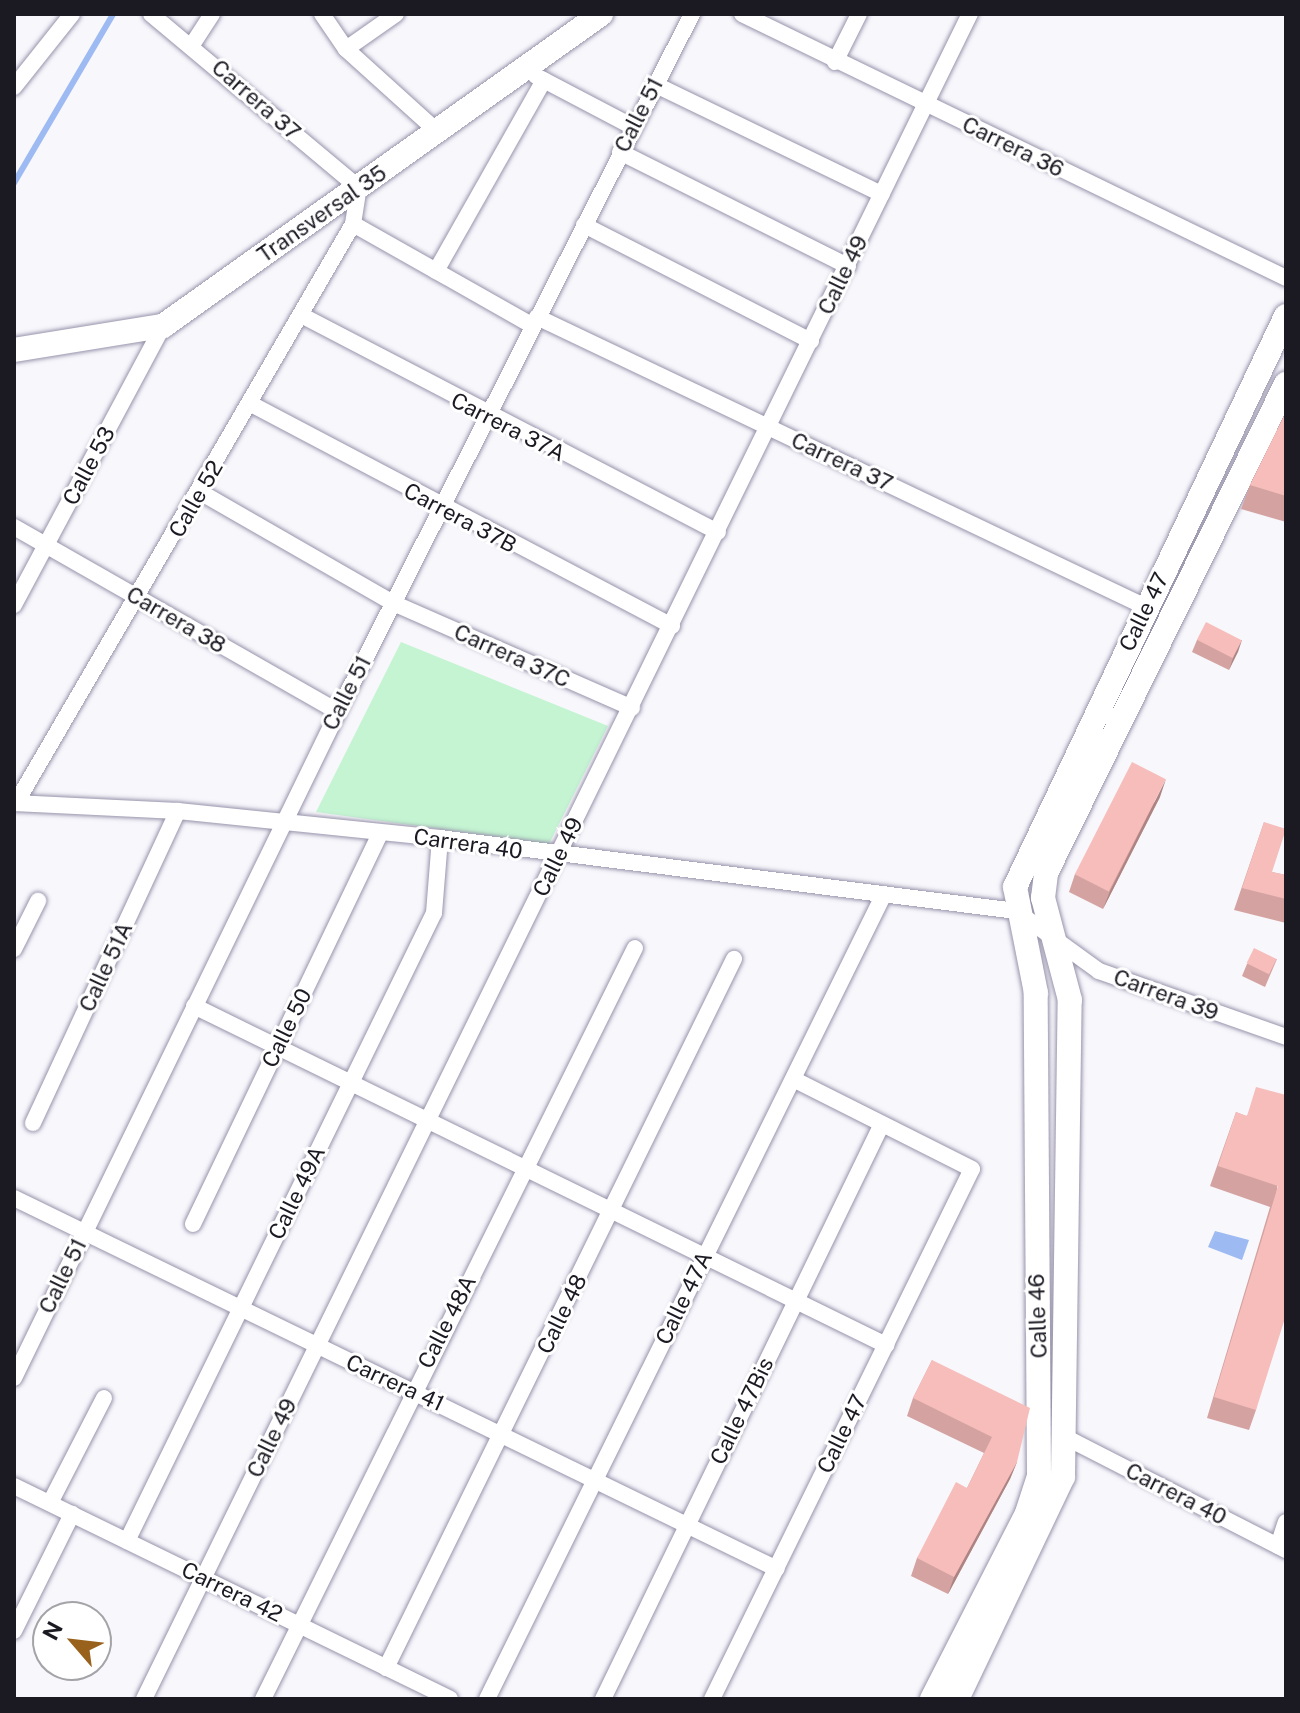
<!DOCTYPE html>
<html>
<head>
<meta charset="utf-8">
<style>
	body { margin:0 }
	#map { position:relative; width:1300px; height:1713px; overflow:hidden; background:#f8f7fc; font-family:"Public Sans",sans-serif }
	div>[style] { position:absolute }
	.green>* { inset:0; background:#c4f4d2 }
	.water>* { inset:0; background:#9dbaf3 }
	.stream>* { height:6px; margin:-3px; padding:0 3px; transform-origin:3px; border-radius:3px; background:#9dbaf3 }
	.roads { filter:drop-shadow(0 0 2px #9793ab) drop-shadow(0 0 2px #9793ab) }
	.street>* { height:16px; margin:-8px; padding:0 8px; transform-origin:8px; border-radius:8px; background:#fff }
	.secondary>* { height:24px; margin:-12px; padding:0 12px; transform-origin:12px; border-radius:12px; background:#fff }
	.wall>* { inset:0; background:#d4a3a1 }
	.shaded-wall>* { inset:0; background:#ac8483 }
	.building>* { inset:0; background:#f6bdbb; transform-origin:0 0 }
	span { translate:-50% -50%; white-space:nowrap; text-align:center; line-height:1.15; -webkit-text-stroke:6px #fff; paint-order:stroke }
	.street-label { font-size:22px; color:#1b1a23 }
	.frame { position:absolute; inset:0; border:16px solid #1b1a23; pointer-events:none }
	.north { position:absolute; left:32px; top:1601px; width:80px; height:80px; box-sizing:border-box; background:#fff; border:2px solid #a4a3a7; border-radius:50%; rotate:298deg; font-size:22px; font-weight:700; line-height:32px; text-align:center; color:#1b1a23 }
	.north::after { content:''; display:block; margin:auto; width:28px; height:36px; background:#99621c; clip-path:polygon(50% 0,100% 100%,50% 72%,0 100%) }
</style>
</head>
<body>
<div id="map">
	<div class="green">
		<div style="clip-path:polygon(401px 642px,608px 726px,549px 844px,316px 812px)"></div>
	</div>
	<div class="water">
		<div style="clip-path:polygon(1215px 1231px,1249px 1240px,1242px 1260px,1208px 1247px)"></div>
	</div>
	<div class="stream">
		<div style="left:14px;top:183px;width:196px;rotate:-59.6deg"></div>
	</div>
	<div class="roads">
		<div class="street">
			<div style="left:322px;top:14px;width:42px;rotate:55.6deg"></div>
			<div style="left:346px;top:49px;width:124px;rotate:42.1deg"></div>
			<div style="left:742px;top:14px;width:605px;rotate:25.89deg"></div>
			<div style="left:192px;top:45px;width:37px;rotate:-57deg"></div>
			<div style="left:346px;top:49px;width:61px;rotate:-35deg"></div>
			<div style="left:835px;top:62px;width:54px;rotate:-63.4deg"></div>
			<div style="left:536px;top:76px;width:110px;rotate:27.7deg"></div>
			<div style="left:654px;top:84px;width:253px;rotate:25.8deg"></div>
			<div style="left:14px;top:87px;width:93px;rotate:-51.5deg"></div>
			<div style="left:620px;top:152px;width:255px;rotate:26.6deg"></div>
			<div style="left:353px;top:224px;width:207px;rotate:29.5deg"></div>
			<div style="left:584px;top:225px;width:255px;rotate:27.1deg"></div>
			<div style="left:436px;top:271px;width:219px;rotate:-60.5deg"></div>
			<div style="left:301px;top:315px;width:470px;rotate:27.5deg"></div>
			<div style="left:537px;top:317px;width:675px;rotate:25.46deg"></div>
			<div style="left:251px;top:404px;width:476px;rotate:27.8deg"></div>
			<div style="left:200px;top:492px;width:223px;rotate:29.9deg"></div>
			<div style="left:393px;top:603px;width:261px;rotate:23.7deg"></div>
			<div style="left:14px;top:527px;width:373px;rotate:29.7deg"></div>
			<div style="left:14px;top:605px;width:316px;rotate:-61.9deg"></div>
			<div style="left:14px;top:803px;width:164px;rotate:2.8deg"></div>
			<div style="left:178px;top:811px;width:263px;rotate:5.9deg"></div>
			<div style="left:440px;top:838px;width:581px;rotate:7.22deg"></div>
			<div style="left:1016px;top:911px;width:102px;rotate:35.9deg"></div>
			<div style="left:1099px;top:971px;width:198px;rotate:19.4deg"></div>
			<div style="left:16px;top:803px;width:670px;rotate:-59.8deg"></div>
			<div style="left:353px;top:224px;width:36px;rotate:-81deg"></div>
			<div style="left:359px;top:188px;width:271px;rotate:-140.1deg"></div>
			<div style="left:14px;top:949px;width:54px;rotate:-63.4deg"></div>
			<div style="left:194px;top:1006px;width:771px;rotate:26.1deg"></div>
			<div style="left:33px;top:1123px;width:344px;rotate:-65.1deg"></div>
			<div style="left:14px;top:1198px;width:848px;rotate:25.93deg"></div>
			<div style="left:193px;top:1224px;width:433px;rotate:-64.4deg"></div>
			<div style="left:14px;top:1378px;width:741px;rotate:-64.06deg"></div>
			<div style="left:338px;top:712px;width:783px;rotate:-63.11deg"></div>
			<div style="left:1067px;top:1438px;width:246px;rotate:27.1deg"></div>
			<div style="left:14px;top:1486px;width:485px;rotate:26deg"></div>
			<div style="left:50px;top:1503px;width:118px;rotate:-62.8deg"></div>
			<div style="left:127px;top:1541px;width:699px;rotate:-63.95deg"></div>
			<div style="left:434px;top:913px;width:75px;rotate:-85.4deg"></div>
			<div style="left:1278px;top:1546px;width:25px;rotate:-72deg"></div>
			<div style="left:14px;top:1631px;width:131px;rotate:-63.6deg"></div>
			<div style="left:386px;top:1668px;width:790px;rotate:-63.86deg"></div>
			<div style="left:144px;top:1699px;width:1877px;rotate:-63.89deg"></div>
			<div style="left:263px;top:1699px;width:838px;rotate:-63.65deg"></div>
			<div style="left:487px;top:1699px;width:893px;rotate:-63.75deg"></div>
			<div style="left:603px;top:1699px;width:639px;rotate:-64.12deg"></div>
			<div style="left:712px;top:1699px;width:590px;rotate:-63.87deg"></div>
			<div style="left:972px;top:1169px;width:200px;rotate:-153.3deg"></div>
		</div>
		<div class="secondary">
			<div style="left:14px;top:350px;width:151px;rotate:-9.2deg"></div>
			<div style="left:163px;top:326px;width:538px;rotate:-35.46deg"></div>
			<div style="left:932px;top:1699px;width:209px;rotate:-62.9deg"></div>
			<div style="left:1027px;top:1513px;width:40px;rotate:-72deg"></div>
			<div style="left:1039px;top:1475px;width:482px;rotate:-90.4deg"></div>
			<div style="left:1036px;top:993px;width:108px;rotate:-101.2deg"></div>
			<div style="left:1015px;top:887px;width:632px;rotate:-64.61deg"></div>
			<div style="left:957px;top:1699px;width:246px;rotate:-64.5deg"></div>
			<div style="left:1063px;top:1477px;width:477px;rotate:-89.2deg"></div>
			<div style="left:1070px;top:1000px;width:106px;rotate:-104.8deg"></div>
			<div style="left:1043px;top:898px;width:25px;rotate:-83deg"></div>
			<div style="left:1046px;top:873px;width:545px;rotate:-63.86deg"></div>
		</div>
	</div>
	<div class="wall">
		<div style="clip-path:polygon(1286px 412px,1286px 522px,1241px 509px,1250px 485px)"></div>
		<div style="clip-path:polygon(1197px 640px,1242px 640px,1229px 670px,1192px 652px)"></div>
		<div style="clip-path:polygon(1160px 797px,1103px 909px,1069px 892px,1075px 874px)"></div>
		<div style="clip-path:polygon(1264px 822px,1272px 872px,1286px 875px,1286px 923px,1234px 910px)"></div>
		<div style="clip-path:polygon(1277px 959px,1265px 987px,1242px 976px,1247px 964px)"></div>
		<div style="clip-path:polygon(1286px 1095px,1256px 1410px,1249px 1430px,1207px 1418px,1270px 1207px,1210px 1186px,1236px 1112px,1246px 1116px)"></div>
		<div style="clip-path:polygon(932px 1360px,1017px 1462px,1010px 1479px,948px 1594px,911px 1576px,917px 1558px,967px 1488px,984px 1453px,907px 1416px,913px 1398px)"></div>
	</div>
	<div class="shaded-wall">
		<div style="clip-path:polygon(1242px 640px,1238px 652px,1229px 670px,1233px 658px)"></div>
		<div style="clip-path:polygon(1166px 779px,1160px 797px,1103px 909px,1110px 891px)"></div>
		<div style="clip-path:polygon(1017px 1462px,1010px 1479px,948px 1594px,954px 1577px)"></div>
	</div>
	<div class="building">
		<div style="clip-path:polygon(1286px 412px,1286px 496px,1250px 485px)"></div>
		<div style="left:1206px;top:622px;width:40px;height:20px;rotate:27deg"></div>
		<div style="left:1132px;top:762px;width:38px;height:126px;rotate:27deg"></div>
		<div style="clip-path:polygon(1264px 822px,1286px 829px,1272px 872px,1286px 875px,1286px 899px,1242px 888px)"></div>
		<div style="left:1254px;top:948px;width:25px;height:17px;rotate:26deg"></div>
		<div style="clip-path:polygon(1256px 1087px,1286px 1095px,1286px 1315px,1256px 1410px,1214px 1397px,1278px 1186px,1218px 1166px,1236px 1112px,1247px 1116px)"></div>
		<div style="clip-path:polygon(932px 1360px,1030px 1408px,1017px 1462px,954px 1577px,917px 1558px,956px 1482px,967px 1488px,992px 1437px,913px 1398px)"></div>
	</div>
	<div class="street-label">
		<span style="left:256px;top:100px;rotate:41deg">Carrera 37</span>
		<span style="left:639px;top:115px;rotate:-63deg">Calle 51</span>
		<span style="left:1013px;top:147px;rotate:26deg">Carrera 36</span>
		<span style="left:322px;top:214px;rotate:-35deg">Transversal 35</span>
		<span style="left:843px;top:275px;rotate:-64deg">Calle 49</span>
		<span style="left:508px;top:427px;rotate:27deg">Carrera 37A</span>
		<span style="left:842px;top:462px;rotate:25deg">Carrera 37</span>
		<span style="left:89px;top:466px;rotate:-62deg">Calle 53</span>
		<span style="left:196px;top:499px;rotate:-60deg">Calle 52</span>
		<span style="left:460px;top:518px;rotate:28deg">Carrera 37B</span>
		<span style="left:1144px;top:612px;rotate:-64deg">Calle 47</span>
		<span style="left:176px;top:620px;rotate:30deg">Carrera 38</span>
		<span style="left:512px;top:656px;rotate:24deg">Carrera 37C</span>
		<span style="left:347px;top:693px;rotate:-63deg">Calle 51</span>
		<span style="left:468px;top:844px;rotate:8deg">Carrera 40</span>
		<span style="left:558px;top:857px;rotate:-64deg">Calle 49</span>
		<span style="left:106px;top:967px;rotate:-65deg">Calle 51A</span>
		<span style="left:1166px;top:995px;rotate:20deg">Carrera 39</span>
		<span style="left:287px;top:1028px;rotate:-64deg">Calle 50</span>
		<span style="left:297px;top:1193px;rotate:-64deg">Calle 49A</span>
		<span style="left:63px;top:1276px;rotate:-64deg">Calle 51</span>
		<span style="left:684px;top:1298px;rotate:-64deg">Calle 47A</span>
		<span style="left:562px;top:1314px;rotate:-64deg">Calle 48</span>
		<span style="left:1038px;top:1316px;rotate:-92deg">Calle 46</span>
		<span style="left:447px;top:1322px;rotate:-63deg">Calle 48A</span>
		<span style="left:395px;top:1383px;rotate:25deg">Carrera 41</span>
		<span style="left:742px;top:1411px;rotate:-64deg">Calle 47Bis</span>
		<span style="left:842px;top:1434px;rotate:-64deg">Calle 47</span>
		<span style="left:272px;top:1438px;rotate:-64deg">Calle 49</span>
		<span style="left:1176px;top:1494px;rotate:27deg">Carrera 40</span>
		<span style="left:232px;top:1592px;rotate:26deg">Carrera 42</span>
	</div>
	<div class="frame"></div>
	<div class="north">N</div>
</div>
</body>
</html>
